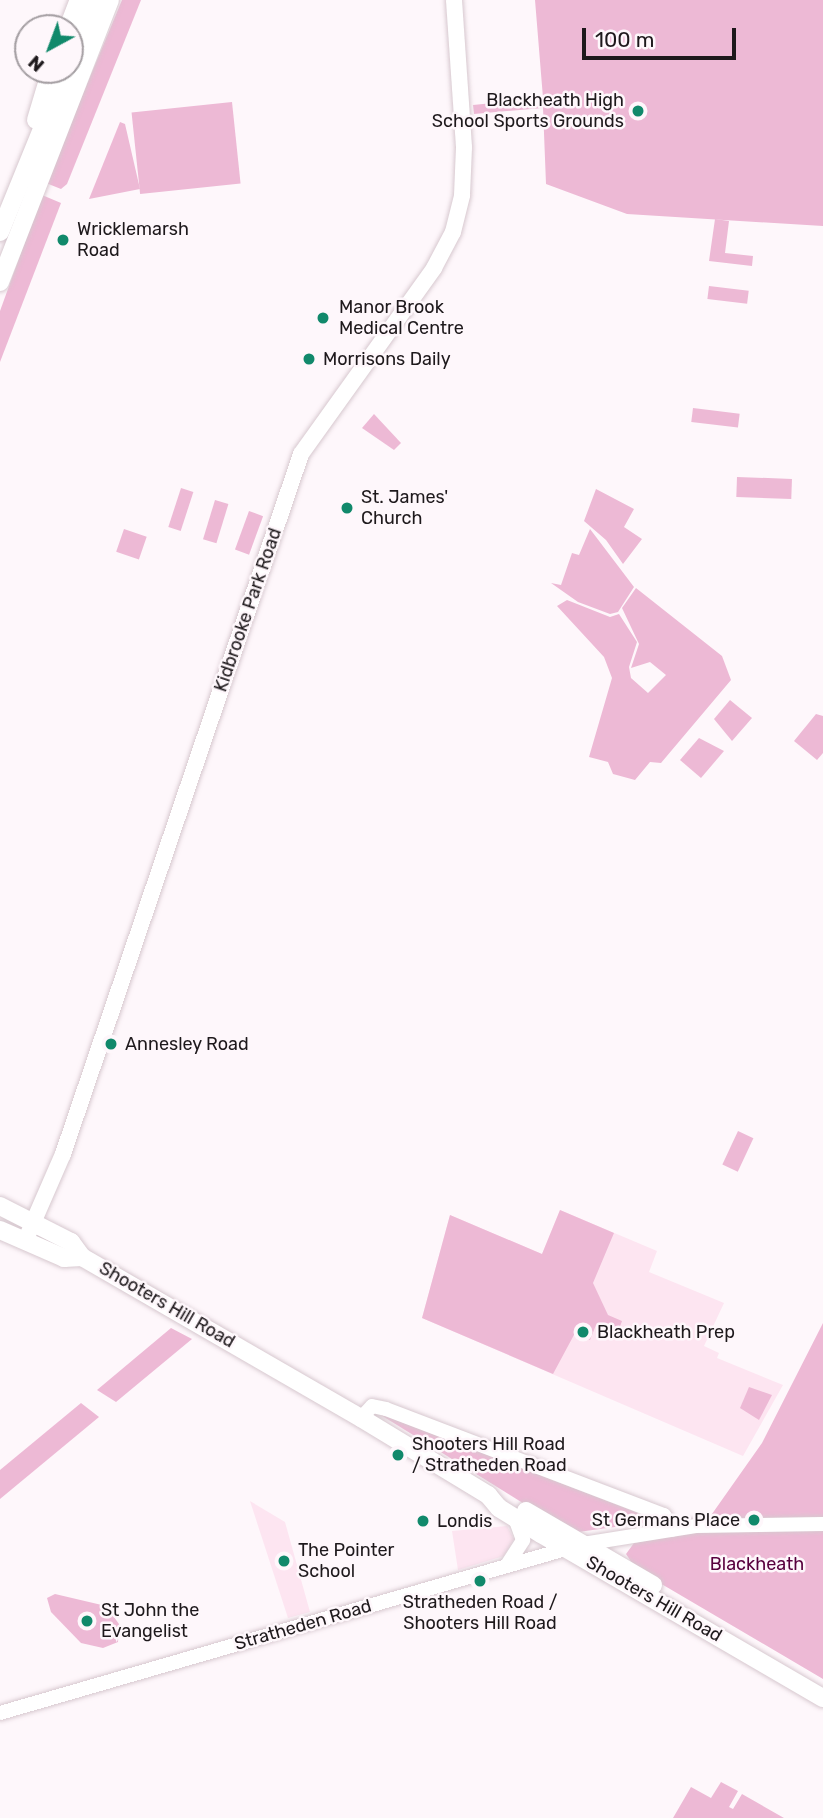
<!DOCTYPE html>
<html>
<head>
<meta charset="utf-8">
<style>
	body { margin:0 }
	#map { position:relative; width:823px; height:1818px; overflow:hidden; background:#fef7fb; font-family:Rubik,sans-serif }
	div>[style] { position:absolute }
	.built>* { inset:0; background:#fde5f1 }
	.green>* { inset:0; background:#edb9d5; transform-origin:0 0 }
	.roads { filter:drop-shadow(0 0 2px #d7c8cf) drop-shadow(0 0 2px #d7c8cf) }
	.secondary>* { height:14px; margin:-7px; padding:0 7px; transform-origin:7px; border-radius:7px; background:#fff }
	.primary>* { height:16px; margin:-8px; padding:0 8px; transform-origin:8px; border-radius:8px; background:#fff }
	.highway>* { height:18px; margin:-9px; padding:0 9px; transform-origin:9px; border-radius:9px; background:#fff }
	.dots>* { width:19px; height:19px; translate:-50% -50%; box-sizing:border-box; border:4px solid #fef7fb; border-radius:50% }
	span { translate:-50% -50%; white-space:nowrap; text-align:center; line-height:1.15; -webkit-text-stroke:5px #fef7fb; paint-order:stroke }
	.poi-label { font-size:18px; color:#1e191c }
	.right { translate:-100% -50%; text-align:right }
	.left { translate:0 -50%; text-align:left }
	.street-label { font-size:18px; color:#1e191c }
	.park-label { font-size:18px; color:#58003e }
	.north { position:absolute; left:14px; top:14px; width:70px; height:70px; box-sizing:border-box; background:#fef7fb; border:2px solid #a49ea2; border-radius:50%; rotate:221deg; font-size:19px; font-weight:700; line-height:28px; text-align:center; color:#1e191c }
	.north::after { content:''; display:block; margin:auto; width:24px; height:32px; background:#11896b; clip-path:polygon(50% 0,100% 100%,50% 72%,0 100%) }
	.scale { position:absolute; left:582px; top:28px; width:154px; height:32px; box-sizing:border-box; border:4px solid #1e191c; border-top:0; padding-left:9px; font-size:21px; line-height:24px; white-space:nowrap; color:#1e191c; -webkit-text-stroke:5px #fef7fb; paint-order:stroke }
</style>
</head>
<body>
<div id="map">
	<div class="built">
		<div style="clip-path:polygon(560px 1210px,657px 1251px,649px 1272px,724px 1303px,704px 1346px,719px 1353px,717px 1358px,783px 1385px,743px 1456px,422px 1318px,450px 1215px,542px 1254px)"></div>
		<div style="clip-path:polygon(250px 1501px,285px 1522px,310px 1612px,288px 1618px)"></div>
		<div style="clip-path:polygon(507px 1526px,514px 1539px,504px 1556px,458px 1570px,452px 1531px)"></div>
	</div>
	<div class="green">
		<div style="clip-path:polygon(122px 0,141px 0,67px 184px,61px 189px,46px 183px)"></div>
		<div style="clip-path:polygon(535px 0,823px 0,823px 226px,627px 214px,546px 184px,543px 108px,474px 114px,473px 105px,543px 98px)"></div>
		<div style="left:232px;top:102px;width:82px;height:101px;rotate:84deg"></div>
		<div style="clip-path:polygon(120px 122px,125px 124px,140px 189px,89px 199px)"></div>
		<div style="clip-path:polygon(42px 195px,61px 203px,0 362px,0 311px)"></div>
		<div style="clip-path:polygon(715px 219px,729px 221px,725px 253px,753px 256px,752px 266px,709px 261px)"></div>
		<div style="left:709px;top:286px;width:40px;height:13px;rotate:7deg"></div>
		<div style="left:693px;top:408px;width:47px;height:14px;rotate:7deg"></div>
		<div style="clip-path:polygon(374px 414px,401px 443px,394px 450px,362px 428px)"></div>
		<div style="left:737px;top:477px;width:55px;height:20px;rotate:2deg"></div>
		<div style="left:181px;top:488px;width:13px;height:41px;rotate:18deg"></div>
		<div style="clip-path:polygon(596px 489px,634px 509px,624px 527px,642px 539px,623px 564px,606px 540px,584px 521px)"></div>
		<div style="left:215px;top:500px;width:14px;height:41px;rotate:17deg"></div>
		<div style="left:249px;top:511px;width:15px;height:41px;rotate:20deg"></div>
		<div style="left:124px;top:529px;width:24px;height:24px;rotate:19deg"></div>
		<div style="clip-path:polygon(590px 529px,634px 587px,618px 612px,610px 614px,578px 602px,551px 583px,561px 585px,572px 553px,579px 555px)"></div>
		<div style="clip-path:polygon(636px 588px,722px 656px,731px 680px,661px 763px,650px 762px,635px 780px,613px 774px,608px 762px,589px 757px,612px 678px,604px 657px,557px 606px,567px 600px,610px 617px,619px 614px,637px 642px,629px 667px,631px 678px,648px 693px,666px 675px,650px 662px,631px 668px,639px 644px,622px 608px)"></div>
		<div style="clip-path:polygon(730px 700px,752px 718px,732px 741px,714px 719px)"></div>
		<div style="clip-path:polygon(816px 714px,823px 716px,823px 753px,817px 760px,794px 741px)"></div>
		<div style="clip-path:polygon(699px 738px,724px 751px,701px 778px,680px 760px)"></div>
		<div style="left:738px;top:1131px;width:17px;height:37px;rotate:25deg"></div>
		<div style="clip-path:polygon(560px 1210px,614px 1233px,593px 1283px,608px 1315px,622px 1321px,618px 1332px,596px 1325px,590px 1340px,575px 1333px,553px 1374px,422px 1318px,450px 1215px,542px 1254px)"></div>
		<div style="clip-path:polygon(823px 1323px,823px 1679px,636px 1569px,626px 1554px,634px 1543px,700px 1531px,762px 1443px)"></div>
		<div style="clip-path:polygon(171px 1328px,192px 1339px,116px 1402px,97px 1390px)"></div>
		<div style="clip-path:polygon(749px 1387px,772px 1395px,759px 1420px,740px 1408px)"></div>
		<div style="clip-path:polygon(81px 1403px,99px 1417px,0 1499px,0 1470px)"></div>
		<div style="clip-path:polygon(376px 1412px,659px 1521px,578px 1532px,526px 1505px)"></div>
		<div style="clip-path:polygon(55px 1594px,106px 1606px,119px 1624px,118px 1642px,103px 1648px,81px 1643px,51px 1612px,47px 1598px)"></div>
		<div style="clip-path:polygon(721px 1782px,738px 1791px,729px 1807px,733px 1809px,742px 1794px,784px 1818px,673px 1818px,691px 1787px,711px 1798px)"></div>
	</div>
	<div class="roads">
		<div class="secondary">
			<div style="left:361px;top:1418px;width:16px;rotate:-47deg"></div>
			<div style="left:372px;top:1406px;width:14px;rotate:12deg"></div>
			<div style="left:386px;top:1409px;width:298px;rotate:20.9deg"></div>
			<div style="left:664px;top:1515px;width:17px;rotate:59deg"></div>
			<div style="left:507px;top:1565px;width:30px;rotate:-57deg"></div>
			<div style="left:523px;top:1540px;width:23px;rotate:-110deg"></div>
			<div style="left:0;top:1713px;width:607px;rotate:-16.17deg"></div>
			<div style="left:583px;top:1544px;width:114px;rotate:-9.1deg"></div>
			<div style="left:696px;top:1526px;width:127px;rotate:-0.9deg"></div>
		</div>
		<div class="primary">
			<div style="left:26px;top:1239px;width:93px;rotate:-66.5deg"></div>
			<div style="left:63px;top:1154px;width:739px;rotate:-71.22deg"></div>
			<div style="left:301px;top:454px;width:229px;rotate:-54.4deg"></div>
			<div style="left:434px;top:268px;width:41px;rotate:-62.2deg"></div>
			<div style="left:453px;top:232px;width:38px;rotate:-76deg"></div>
			<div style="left:462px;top:195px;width:48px;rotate:-87.6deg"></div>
			<div style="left:464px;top:147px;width:147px;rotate:-93.9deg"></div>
		</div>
		<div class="highway">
			<div style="left:68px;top:28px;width:30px;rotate:-69deg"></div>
			<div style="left:70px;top:60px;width:65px;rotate:-68.2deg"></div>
			<div style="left:36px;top:120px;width:52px;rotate:-73.3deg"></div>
			<div style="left:0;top:232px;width:175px;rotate:-67.8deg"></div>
			<div style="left:0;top:282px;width:303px;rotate:-68.7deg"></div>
			<div style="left:0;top:1206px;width:80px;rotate:26.9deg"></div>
			<div style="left:71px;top:1242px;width:19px;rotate:54deg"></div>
			<div style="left:82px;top:1257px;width:322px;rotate:30deg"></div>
			<div style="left:361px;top:1418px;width:149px;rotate:31.2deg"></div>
			<div style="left:488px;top:1495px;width:17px;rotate:50deg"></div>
			<div style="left:499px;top:1508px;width:49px;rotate:31.8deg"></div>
			<div style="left:541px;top:1534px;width:326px;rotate:30.2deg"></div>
			<div style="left:0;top:1230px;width:70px;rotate:23.6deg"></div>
			<div style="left:64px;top:1258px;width:18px;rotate:-3deg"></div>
			<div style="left:526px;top:1511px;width:147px;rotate:30.2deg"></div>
		</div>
	</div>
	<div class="dots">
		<div style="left:638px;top:111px;background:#11896b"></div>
		<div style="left:63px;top:240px;background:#11896b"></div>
		<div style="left:323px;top:318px;background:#11896b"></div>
		<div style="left:309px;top:359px;background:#11896b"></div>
		<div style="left:347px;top:508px;background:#11896b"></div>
		<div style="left:111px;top:1044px;background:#11896b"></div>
		<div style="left:583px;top:1332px;background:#11896b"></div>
		<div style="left:398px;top:1455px;background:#11896b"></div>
		<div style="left:754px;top:1520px;background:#11896b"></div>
		<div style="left:423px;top:1521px;background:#11896b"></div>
		<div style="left:284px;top:1561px;background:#11896b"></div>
		<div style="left:480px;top:1581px;background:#11896b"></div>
		<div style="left:87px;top:1621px;background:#11896b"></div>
	</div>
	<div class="poi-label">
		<span class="right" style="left:624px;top:111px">Blackheath High<br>School Sports Grounds</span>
		<span class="left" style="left:77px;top:240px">Wricklemarsh<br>Road</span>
		<span class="left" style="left:339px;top:318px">Manor Brook<br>Medical Centre</span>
		<span class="left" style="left:323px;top:359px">Morrisons Daily</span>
		<span class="left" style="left:361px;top:508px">St. James'<br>Church</span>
		<span class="left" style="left:125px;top:1044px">Annesley Road</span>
		<span class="left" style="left:597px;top:1332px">Blackheath Prep</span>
		<span class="left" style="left:412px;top:1455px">Shooters Hill Road<br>/ Stratheden Road</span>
		<span class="right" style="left:740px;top:1520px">St Germans Place</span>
		<span class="left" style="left:437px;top:1521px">Londis</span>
		<span class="left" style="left:298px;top:1561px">The Pointer<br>School</span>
		<span style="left:480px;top:1613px">Stratheden Road /<br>Shooters Hill Road</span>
		<span class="left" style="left:101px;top:1621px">St John the<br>Evangelist</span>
	</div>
	<div class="street-label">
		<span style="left:248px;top:610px;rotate:-71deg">Kidbrooke Park Road</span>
		<span style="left:167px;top:1305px;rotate:30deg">Shooters Hill Road</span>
		<span style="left:654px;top:1599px;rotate:30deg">Shooters Hill Road</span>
		<span style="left:303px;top:1625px;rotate:-16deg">Stratheden Road</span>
	</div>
	<div class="park-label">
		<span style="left:757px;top:1564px">Blackheath</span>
	</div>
	<div class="north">N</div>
	<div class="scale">100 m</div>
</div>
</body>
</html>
